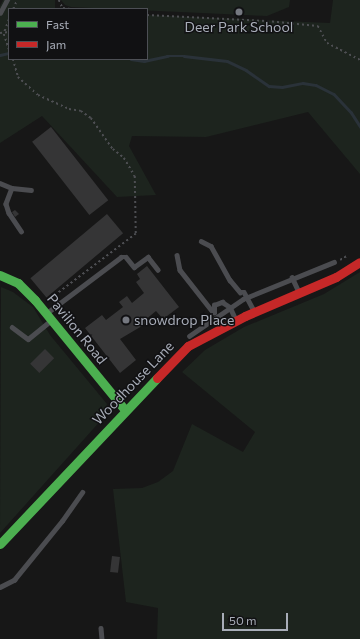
<!DOCTYPE html>
<html>
<head>
<meta charset="utf-8">
<style>
	body { margin:0 }
	#map { position:relative; width:360px; height:639px; overflow:hidden; background:#171717; font-family:Commissioner,sans-serif }
	div>[style] { position:absolute }
	.green>* { inset:0; background:#1d241e }
	.stream>* { height:2.5px; margin:-1.25px; padding:0 1.25px; transform-origin:1.25px; border-radius:1.25px; background:#2a3239 }
	.building>* { inset:0; background:#353536; transform-origin:0 0 }
	.path>* { height:1.5px; margin-top:-0.75px; transform-origin:0; background:repeating-linear-gradient(90deg,#4d4e52 0 2px,transparent 0 5px) }
	.lane>* { height:4.5px; margin:-2.25px; padding:0 2.25px; transform-origin:2.25px; border-radius:2.25px; background:#4b4c50 }
	.fast>* { height:9px; margin:-4.5px; padding:0 4.5px; transform-origin:4.5px; border-radius:4.5px; background:#4caf50 }
	.jam>* { height:9px; margin:-4.5px; padding:0 4.5px; transform-origin:4.5px; border-radius:4.5px; background:#c62828 }
	.dots>* { width:11px; height:11px; translate:-50% -50%; box-sizing:border-box; border:2px solid #111113; border-radius:50% }
	span { translate:-50% -50%; white-space:nowrap; text-align:center; line-height:1.15; -webkit-text-stroke:3px #111113; paint-order:stroke }
	.poi-label { font-size:14px; color:#a8adb8 }
	.left { translate:0 -50%; text-align:left }
	.street-label { font-size:14px; color:#a8adb8 }
	.legend { position:absolute; left:8px; top:8px; width:140px; height:52px; box-sizing:border-box; background:#111113; border:1px solid #4d4f55; margin:0; padding:5px 7px; list-style:none; font-size:12px; color:#a8adb8 }
	.legend li { display:flex; align-items:center; gap:8px; height:20px }
	.legend b { width:20px; border:1px solid #4d4f55 }
	.scale { position:absolute; left:222px; top:613px; width:66px; height:18px; box-sizing:border-box; border:2px solid #a8adb8; border-top:0; padding-left:5px; font-size:12px; line-height:14px; white-space:nowrap; color:#a8adb8; -webkit-text-stroke:3px #111113; paint-order:stroke }
</style>
</head>
<body>
<div id="map">
	<div class="green">
		<div style="clip-path:polygon(3px 0,55px 0,55px 9px,9px 9px,9px 59px,147px 59px,147px 15px,330px 23px,333px 0,360px 0,360px 174px,308px 112px,206px 137px,132px 136px,129px 146px,156px 195px,117px 197px,42px 116px,0 143px,0 6px)"></div>
		<div style="clip-path:polygon(61px 0,290px 0,289px 7px,267px 16px,71px 7px,65px 5px)"></div>
		<div style="clip-path:polygon(360px 272px,360px 639px,157px 639px,158px 608px,126px 602px,113px 489px,142px 488px,158px 482px,173px 471px,192px 424px,243px 452px,255px 432px,182px 372px,205px 350px,244px 327px,324px 294px)"></div>
		<div style="clip-path:polygon(1px 287px,13px 292px,33px 307px,50px 335px,107px 404px,103px 418px,0 533px)"></div>
	</div>
	<div class="stream">
		<div style="left:0;top:55px;width:9px;rotate:-13deg"></div>
		<div style="left:131px;top:59px;width:13px;rotate:9deg"></div>
		<div style="left:144px;top:61px;width:24px;rotate:-12deg"></div>
		<div style="left:167px;top:56px;width:17px"></div>
		<div style="left:184px;top:56px;width:43px;rotate:6.6deg"></div>
		<div style="left:227px;top:61px;width:21px;rotate:25deg"></div>
		<div style="left:246px;top:70px;width:28px;rotate:35deg"></div>
		<div style="left:269px;top:86px;width:13px;rotate:4deg"></div>
		<div style="left:282px;top:87px;width:21px;rotate:-11deg"></div>
		<div style="left:303px;top:83px;width:13px;rotate:9deg"></div>
		<div style="left:316px;top:85px;width:20px;rotate:27deg"></div>
		<div style="left:334px;top:94px;width:25px;rotate:47deg"></div>
		<div style="left:351px;top:112px;width:17px;rotate:57deg"></div>
	</div>
	<div class="building">
		<div style="left:51px;top:127px;width:93px;height:24px;rotate:52deg"></div>
		<div style="clip-path:polygon(15px 210px,19px 214px,15px 217px,12px 212px)"></div>
		<div style="left:107px;top:214px;width:25px;height:100px;rotate:50deg"></div>
		<div style="clip-path:polygon(147px 266px,179px 307px,163px 319px,156px 311px,145px 320px,147px 323px,120px 339px,136px 360px,120px 373px,85px 328px,102px 315px,106px 320px,123px 307px,119px 302px,127px 296px,132px 303px,144px 293px,136px 282px,140px 279px,137px 274px)"></div>
		<div style="left:45px;top:349px;width:13px;height:21px;rotate:45deg"></div>
		<div style="left:112px;top:556px;width:8px;height:16px;rotate:7deg"></div>
	</div>
	<div class="path">
		<div style="left:59px;top:0;width:10px;rotate:66deg"></div>
		<div style="left:63px;top:8px;width:7px;rotate:8deg"></div>
		<div style="left:13px;top:9px;width:10px;rotate:-66deg"></div>
		<div style="left:147px;top:15px;width:120px;rotate:2.9deg"></div>
		<div style="left:267px;top:21px;width:51px;rotate:5.6deg"></div>
		<div style="left:318px;top:26px;width:19px;rotate:62deg"></div>
		<div style="left:327px;top:43px;width:37px;rotate:27deg"></div>
		<div style="left:9px;top:20px;width:15px;rotate:110deg"></div>
		<div style="left:4px;top:34px;width:16px;rotate:72deg"></div>
		<div style="left:0;top:33px;width:9px;rotate:-6deg"></div>
		<div style="left:13px;top:59px;width:19px;rotate:74deg"></div>
		<div style="left:18px;top:77px;width:27px;rotate:42deg"></div>
		<div style="left:38px;top:95px;width:34px;rotate:24deg"></div>
		<div style="left:69px;top:109px;width:12px;rotate:9deg"></div>
		<div style="left:81px;top:111px;width:12px;rotate:35deg"></div>
		<div style="left:91px;top:118px;width:38px;rotate:55deg"></div>
		<div style="left:113px;top:149px;width:14px;rotate:39deg"></div>
		<div style="left:124px;top:158px;width:21px;rotate:59deg"></div>
		<div style="left:135px;top:176px;width:58px;rotate:89deg"></div>
		<div style="left:136px;top:234px;width:109px;rotate:142.8deg"></div>
		<div style="left:340px;top:260px;width:8px;rotate:-30deg"></div>
	</div>
	<div class="lane">
		<div style="left:0;top:13px;width:15px;rotate:-62deg"></div>
		<div style="left:0;top:183px;width:13px;rotate:23deg"></div>
		<div style="left:12px;top:188px;width:19px;rotate:6deg"></div>
		<div style="left:12px;top:188px;width:17px;rotate:111deg"></div>
		<div style="left:6px;top:204px;width:9px;rotate:72deg"></div>
		<div style="left:9px;top:213px;width:22px;rotate:56deg"></div>
		<div style="left:201px;top:241px;width:11px;rotate:27deg"></div>
		<div style="left:211px;top:246px;width:39px;rotate:61deg"></div>
		<div style="left:230px;top:280px;width:16px;rotate:50deg"></div>
		<div style="left:240px;top:292px;width:4px"></div>
		<div style="left:244px;top:292px;width:21px;rotate:62deg"></div>
		<div style="left:177px;top:255px;width:15px;rotate:79deg"></div>
		<div style="left:180px;top:270px;width:53px;rotate:51.8deg"></div>
		<div style="left:292px;top:277px;width:17px;rotate:65deg"></div>
		<div style="left:48px;top:312px;width:91px;rotate:-37deg"></div>
		<div style="left:121px;top:257px;width:5px"></div>
		<div style="left:126px;top:257px;width:13px;rotate:51deg"></div>
		<div style="left:134px;top:267px;width:17px;rotate:-36deg"></div>
		<div style="left:148px;top:257px;width:16px;rotate:52deg"></div>
		<div style="left:214px;top:313px;width:8px;rotate:-90deg"></div>
		<div style="left:214px;top:305px;width:9px;rotate:-21deg"></div>
		<div style="left:222px;top:302px;width:9px;rotate:32deg"></div>
		<div style="left:230px;top:307px;width:14px;rotate:65deg"></div>
		<div style="left:12px;top:327px;width:20px;rotate:37deg"></div>
		<div style="left:28px;top:339px;width:28px;rotate:-39deg"></div>
		<div style="left:189px;top:336px;width:65px;rotate:-34.4deg"></div>
		<div style="left:243px;top:299px;width:98px;rotate:-22.1deg"></div>
		<div style="left:0;top:587px;width:16px;rotate:-27deg"></div>
		<div style="left:14px;top:580px;width:76px;rotate:-50.9deg"></div>
		<div style="left:62px;top:521px;width:35px;rotate:-55deg"></div>
		<div style="left:101px;top:628px;width:11px;rotate:85deg"></div>
	</div>
	<div class="fast">
		<div style="left:0;top:275px;width:20px;rotate:24deg"></div>
		<div style="left:18px;top:283px;width:24px;rotate:45deg"></div>
		<div style="left:35px;top:300px;width:142px;rotate:50.7deg"></div>
		<div style="left:0;top:544px;width:228px;rotate:-46.6deg"></div>
	</div>
	<div class="jam">
		<div style="left:157px;top:378px;width:45px;rotate:-45.9deg"></div>
		<div style="left:188px;top:346px;width:64px;rotate:-27.8deg"></div>
		<div style="left:245px;top:316px;width:99px;rotate:-23.2deg"></div>
		<div style="left:336px;top:277px;width:28px;rotate:-32deg"></div>
	</div>
	<div class="dots">
		<div style="left:239px;top:12px;background:#757880"></div>
		<div style="left:126px;top:320px;background:#757880"></div>
	</div>
	<div class="poi-label">
		<span style="left:239px;top:27px">Deer Park School</span>
		<span class="left" style="left:134px;top:320px">snowdrop Place</span>
	</div>
	<div class="street-label">
		<span style="left:77px;top:329px;rotate:51deg">Pavilion Road</span>
		<span style="left:133px;top:383px;rotate:-46deg">Woodhouse Lane</span>
	</div>
	<ul class="legend">
	<li><b style="height:5px;background:#4caf50"></b>Fast</li>
	<li><b style="height:5px;background:#c62828"></b>Jam</li>
	</ul>
	<div class="scale">50 m</div>
</div>
</body>
</html>
